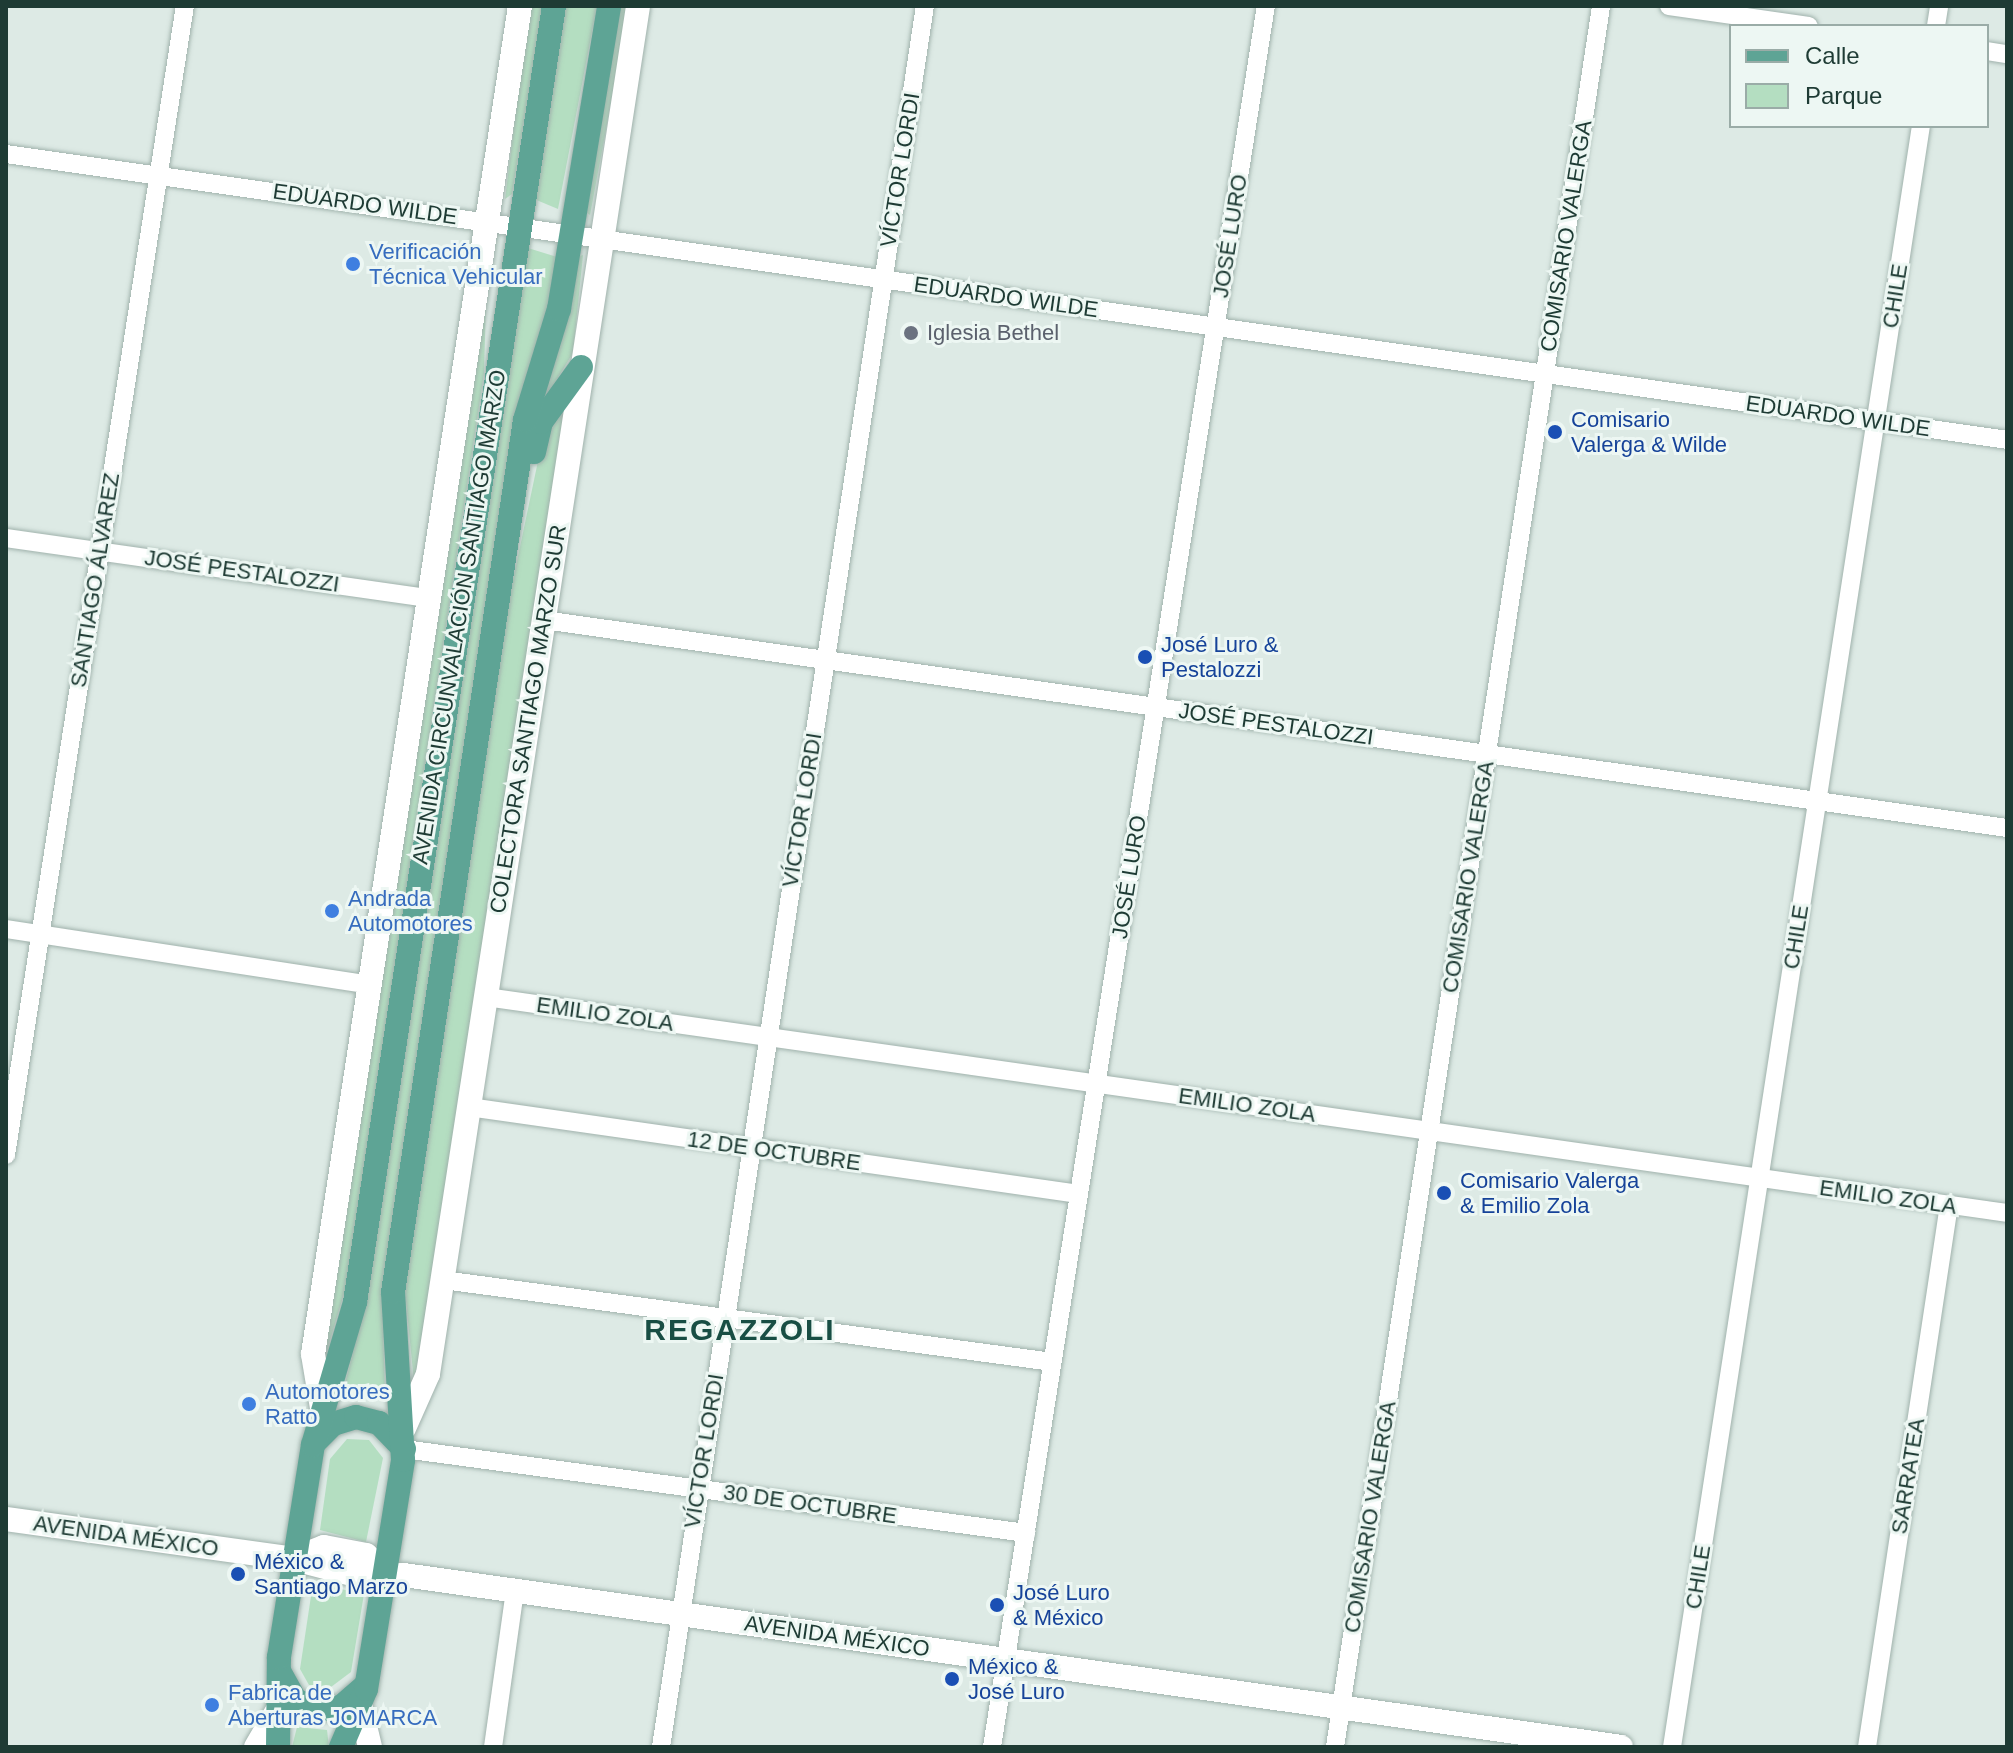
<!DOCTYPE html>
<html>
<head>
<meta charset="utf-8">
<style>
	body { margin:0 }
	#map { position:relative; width:2013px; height:1753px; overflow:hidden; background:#ddeae5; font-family:Arial,sans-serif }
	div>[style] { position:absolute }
	.green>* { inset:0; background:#b4dec1 }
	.path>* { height:4px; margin-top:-2px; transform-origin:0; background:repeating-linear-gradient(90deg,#7bb1a2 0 4px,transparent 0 10px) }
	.roads { filter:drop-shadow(0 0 2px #a0b2ac) drop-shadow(0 0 2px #a0b2ac) }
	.street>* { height:18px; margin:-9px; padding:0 9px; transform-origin:9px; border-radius:9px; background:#fff }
	.secondary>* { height:24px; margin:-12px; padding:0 12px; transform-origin:12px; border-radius:12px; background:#fff }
	.primary>* { height:24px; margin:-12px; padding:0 12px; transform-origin:12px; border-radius:12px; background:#5ea495 }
	.dots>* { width:22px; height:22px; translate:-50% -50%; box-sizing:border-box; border:4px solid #edf7f3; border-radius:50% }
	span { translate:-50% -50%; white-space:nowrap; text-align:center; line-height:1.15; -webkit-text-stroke:6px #edf7f3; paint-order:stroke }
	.street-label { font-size:22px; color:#1e3b34 }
	.shop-label { font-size:22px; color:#366cbe }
	.left { translate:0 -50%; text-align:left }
	.worship-label { font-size:22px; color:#5b616d }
	.transit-label { font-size:22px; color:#164399 }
	.district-label { font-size:30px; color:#184e44; font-weight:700; letter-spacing:2px }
	.frame { position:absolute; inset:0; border:8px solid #1e3b34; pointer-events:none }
	.legend { position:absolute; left:1729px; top:24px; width:260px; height:104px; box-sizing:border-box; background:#edf7f3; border:2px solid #9aaca7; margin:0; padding:10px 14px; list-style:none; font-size:24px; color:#1e3b34 }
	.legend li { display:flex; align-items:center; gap:16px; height:40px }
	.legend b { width:40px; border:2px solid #9aaca7 }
</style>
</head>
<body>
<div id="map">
	<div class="green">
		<div style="clip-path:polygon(529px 6px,543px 6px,512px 194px,505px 199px)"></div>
		<div style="clip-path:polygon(566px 6px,597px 6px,558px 209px,534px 199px)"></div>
		<div style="clip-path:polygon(618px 6px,629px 6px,590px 215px,587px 213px)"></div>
		<div style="clip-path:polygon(528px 248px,557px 257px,547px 316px,516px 411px,382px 1292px,385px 1393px,378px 1397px,344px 1387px,366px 1303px)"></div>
		<div style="clip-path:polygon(583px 255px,573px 353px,540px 407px,580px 256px)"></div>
		<div style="clip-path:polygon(486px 301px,484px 373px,347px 1284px,323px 1363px)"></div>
		<div style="clip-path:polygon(567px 400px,430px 1303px,414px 1382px,405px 1291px,504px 623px,542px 442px)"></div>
		<div style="clip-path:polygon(347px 1439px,369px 1440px,383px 1458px,366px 1542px,320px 1530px,330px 1459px)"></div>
		<div style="clip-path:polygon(313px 1583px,364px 1594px,351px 1672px,327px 1690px,309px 1685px,300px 1669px)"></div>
		<div style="clip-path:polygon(297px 1727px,327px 1730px,329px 1747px,292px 1747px)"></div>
	</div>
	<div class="path">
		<div style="left:312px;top:1592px;width:27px;rotate:8deg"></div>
	</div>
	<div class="roads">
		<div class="street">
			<div style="left:1669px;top:6px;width:141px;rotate:8.1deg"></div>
			<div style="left:1936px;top:26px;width:20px;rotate:-81deg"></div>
			<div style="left:1987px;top:51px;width:20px;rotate:9deg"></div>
			<div style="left:6px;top:154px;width:2021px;rotate:8.13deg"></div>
			<div style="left:6px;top:538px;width:428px;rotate:8.1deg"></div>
			<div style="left:544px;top:620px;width:1478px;rotate:8.09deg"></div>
			<div style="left:6px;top:929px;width:368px;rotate:8.7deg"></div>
			<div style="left:486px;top:997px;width:1536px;rotate:8.08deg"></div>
			<div style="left:469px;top:1107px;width:616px;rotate:8.12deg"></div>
			<div style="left:6px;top:1155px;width:1163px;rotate:-81.15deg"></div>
			<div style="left:443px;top:1280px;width:615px;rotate:7.66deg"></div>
			<div style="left:404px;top:1449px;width:628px;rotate:7.69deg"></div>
			<div style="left:493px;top:1747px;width:158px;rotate:-82deg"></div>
			<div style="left:661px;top:1747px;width:1761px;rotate:-81.38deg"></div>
			<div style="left:992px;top:1747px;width:1762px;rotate:-81.06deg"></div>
			<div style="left:1335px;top:1747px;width:1761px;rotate:-81.31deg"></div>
			<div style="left:1672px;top:1747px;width:1640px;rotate:-81.27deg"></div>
			<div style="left:1867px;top:1747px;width:548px;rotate:-81.4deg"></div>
		</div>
		<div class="secondary">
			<div style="left:323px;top:1414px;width:61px;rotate:-99.5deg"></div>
			<div style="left:313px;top:1354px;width:1364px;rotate:-81.27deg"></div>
			<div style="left:404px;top:1428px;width:59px;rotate:-66deg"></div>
			<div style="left:428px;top:1374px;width:1384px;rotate:-81.27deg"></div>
			<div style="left:6px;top:1519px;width:291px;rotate:7.9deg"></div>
			<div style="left:294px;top:1559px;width:67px;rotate:14.7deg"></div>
			<div style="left:359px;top:1576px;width:45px;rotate:-1.3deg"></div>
			<div style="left:404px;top:1575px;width:1229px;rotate:8.04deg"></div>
			<div style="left:294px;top:1559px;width:32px;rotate:-22deg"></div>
			<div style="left:324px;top:1547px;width:43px;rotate:10.8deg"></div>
			<div style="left:366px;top:1555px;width:26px;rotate:43deg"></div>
			<div style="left:360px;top:1705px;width:43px;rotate:76.6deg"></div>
			<div style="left:256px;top:1747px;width:42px;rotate:-59.7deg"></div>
		</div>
		<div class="primary">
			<div style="left:534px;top:452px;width:31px;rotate:-77deg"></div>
			<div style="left:541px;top:422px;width:68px;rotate:-54deg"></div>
			<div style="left:316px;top:1441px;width:24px;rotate:-45deg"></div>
			<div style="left:333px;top:1424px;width:24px;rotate:-17deg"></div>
			<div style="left:356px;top:1417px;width:24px;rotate:15deg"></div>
			<div style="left:379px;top:1423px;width:36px;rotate:46deg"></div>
			<div style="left:279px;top:1671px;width:33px;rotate:61deg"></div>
			<div style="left:295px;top:1700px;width:24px;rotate:24deg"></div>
			<div style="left:317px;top:1710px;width:24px;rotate:-7deg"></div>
			<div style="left:341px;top:1707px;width:32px;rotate:-41deg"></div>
			<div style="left:278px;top:1747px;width:90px;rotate:-89.4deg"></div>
			<div style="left:279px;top:1657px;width:215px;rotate:-80.9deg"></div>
			<div style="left:313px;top:1445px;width:149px;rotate:-73.6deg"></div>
			<div style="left:355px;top:1302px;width:1311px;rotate:-81.27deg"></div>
			<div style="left:341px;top:1747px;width:63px;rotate:-66.7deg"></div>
			<div style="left:366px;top:1689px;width:232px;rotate:-80.8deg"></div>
			<div style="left:403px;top:1460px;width:168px;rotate:-93.4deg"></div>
			<div style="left:393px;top:1292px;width:882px;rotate:-81.39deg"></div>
			<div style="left:525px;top:420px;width:116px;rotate:-73deg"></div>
			<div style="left:559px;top:309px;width:307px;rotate:-80.6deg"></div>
		</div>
	</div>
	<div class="dots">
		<div style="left:353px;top:264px;background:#3f7fe0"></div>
		<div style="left:911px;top:333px;background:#6b7280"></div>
		<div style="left:1555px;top:432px;background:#1a4fb4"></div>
		<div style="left:1145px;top:657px;background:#1a4fb4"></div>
		<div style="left:332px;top:911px;background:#3f7fe0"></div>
		<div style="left:1444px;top:1193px;background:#1a4fb4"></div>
		<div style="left:249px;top:1404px;background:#3f7fe0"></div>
		<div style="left:238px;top:1574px;background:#1a4fb4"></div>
		<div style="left:997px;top:1605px;background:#1a4fb4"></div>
		<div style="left:952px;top:1679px;background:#1a4fb4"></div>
		<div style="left:212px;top:1705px;background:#3f7fe0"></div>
	</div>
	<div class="street-label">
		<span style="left:900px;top:170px;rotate:-81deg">VÍCTOR LORDI</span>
		<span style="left:365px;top:204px;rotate:8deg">EDUARDO WILDE</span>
		<span style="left:1230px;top:236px;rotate:-81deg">JOSÉ LURO</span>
		<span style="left:1566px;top:236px;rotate:-81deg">COMISARIO VALERGA</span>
		<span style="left:1895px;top:296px;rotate:-81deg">CHILE</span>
		<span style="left:1006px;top:297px;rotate:8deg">EDUARDO WILDE</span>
		<span style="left:1838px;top:416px;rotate:8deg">EDUARDO WILDE</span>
		<span style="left:242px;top:571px;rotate:8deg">JOSÉ PESTALOZZI</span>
		<span style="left:95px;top:580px;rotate:-81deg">SANTIAGO ÁLVAREZ</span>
		<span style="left:459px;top:617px;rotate:-81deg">AVENIDA CIRCUNVALACIÓN SANTIAGO MARZO</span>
		<span style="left:528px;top:719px;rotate:-81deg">COLECTORA SANTIAGO MARZO SUR</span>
		<span style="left:1276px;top:724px;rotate:8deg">JOSÉ PESTALOZZI</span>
		<span style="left:802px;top:810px;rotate:-81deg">VÍCTOR LORDI</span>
		<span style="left:1129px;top:877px;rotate:-81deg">JOSÉ LURO</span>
		<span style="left:1468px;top:877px;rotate:-81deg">COMISARIO VALERGA</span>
		<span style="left:1796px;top:937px;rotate:-81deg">CHILE</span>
		<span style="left:605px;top:1014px;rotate:8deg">EMILIO ZOLA</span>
		<span style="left:1247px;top:1105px;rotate:8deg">EMILIO ZOLA</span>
		<span style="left:774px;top:1151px;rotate:8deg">12 DE OCTUBRE</span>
		<span style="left:1888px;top:1197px;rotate:8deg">EMILIO ZOLA</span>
		<span style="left:704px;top:1451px;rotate:-81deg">VÍCTOR LORDI</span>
		<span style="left:1908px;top:1476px;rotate:-81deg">SARRATEA</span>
		<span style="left:810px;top:1504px;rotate:8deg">30 DE OCTUBRE</span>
		<span style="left:1370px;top:1517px;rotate:-81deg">COMISARIO VALERGA</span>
		<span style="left:126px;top:1536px;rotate:8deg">AVENIDA MÉXICO</span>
		<span style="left:1698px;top:1577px;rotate:-81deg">CHILE</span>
		<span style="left:837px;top:1636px;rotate:8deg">AVENIDA MÉXICO</span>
	</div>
	<div class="shop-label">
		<span class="left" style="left:369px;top:264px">Verificación<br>Técnica Vehicular</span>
		<span class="left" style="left:348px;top:911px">Andrada<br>Automotores</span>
		<span class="left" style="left:265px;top:1404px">Automotores<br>Ratto</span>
		<span class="left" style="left:228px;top:1705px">Fabrica de<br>Aberturas JOMARCA</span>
	</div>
	<div class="worship-label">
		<span class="left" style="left:927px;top:333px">Iglesia Bethel</span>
	</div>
	<div class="transit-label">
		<span class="left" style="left:1571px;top:432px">Comisario<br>Valerga &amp; Wilde</span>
		<span class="left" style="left:1161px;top:657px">José Luro &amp;<br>Pestalozzi</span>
		<span class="left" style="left:1460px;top:1193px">Comisario Valerga<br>&amp; Emilio Zola</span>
		<span class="left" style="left:254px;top:1574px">México &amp;<br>Santiago Marzo</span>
		<span class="left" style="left:1013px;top:1605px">José Luro<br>&amp; México</span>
		<span class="left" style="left:968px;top:1679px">México &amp;<br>José Luro</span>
	</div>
	<div class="district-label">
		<span style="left:740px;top:1330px">REGAZZOLI</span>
	</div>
	<div class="frame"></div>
	<ul class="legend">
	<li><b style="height:10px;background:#5ea495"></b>Calle</li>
	<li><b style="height:22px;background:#b4dec1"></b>Parque</li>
	</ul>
</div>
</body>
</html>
